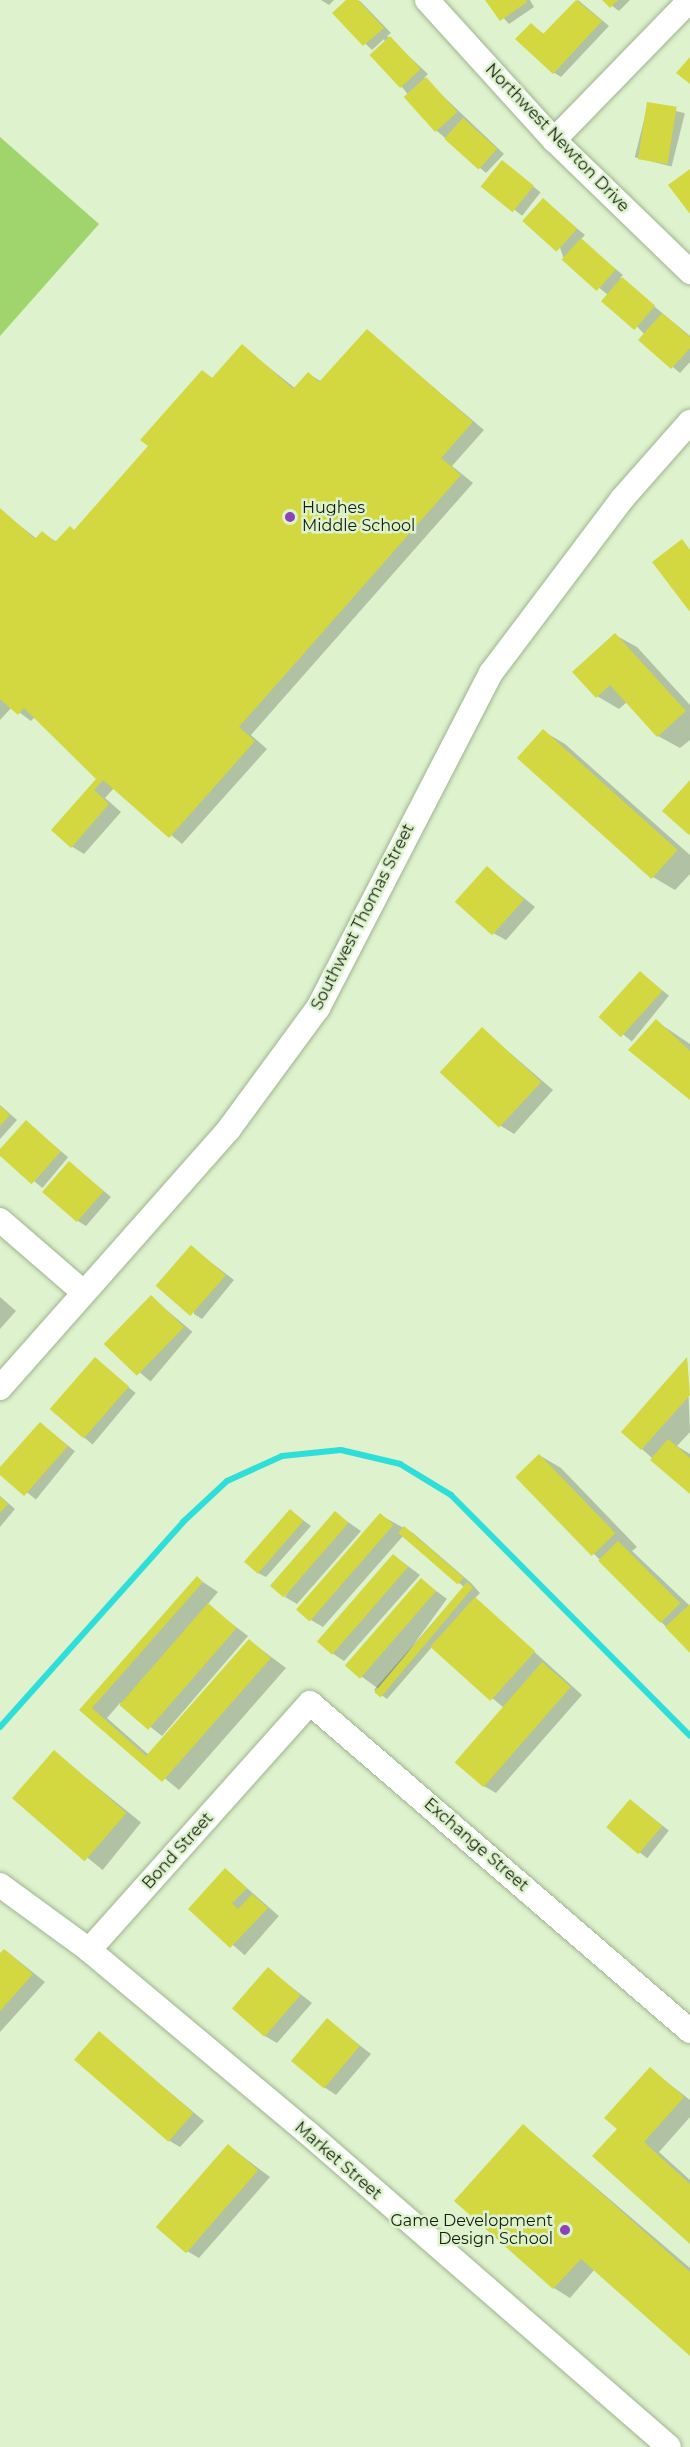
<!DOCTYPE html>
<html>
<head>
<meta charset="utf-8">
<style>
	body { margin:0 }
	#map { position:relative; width:690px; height:2447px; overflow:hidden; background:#ddf2cd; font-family:Montserrat,sans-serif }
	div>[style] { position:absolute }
	.green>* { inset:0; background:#a0d56e }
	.shadow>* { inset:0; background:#0003; transform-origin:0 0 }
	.stream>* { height:6px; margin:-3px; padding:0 3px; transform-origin:3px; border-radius:3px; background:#2eded8 }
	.building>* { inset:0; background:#d3d841; transform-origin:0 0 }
	.roads { filter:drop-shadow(0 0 2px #a0b390) drop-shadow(0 0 2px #a0b390) }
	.minor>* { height:24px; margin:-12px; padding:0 12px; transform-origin:12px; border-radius:12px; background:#fff }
	.dots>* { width:16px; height:16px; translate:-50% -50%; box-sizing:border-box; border:3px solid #ddf2cd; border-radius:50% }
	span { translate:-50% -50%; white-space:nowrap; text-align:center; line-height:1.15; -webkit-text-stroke:5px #ddf2cd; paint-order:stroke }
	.street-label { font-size:16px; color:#151d0f }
	.poi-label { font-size:16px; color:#151d0f }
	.left { translate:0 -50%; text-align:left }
	.right { translate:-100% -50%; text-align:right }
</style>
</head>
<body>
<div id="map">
	<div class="green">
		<div style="clip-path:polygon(0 137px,99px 224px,0 336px)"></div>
	</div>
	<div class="shadow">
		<div style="clip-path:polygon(321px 0,334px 0,329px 5px)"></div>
		<div style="clip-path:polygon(348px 0,360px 1px,391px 33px,387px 36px,428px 74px,424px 78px,504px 154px,486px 173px,437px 131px,402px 87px,384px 39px,372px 50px,334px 13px)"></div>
		<div style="clip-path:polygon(487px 0,530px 0,534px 7px,509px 24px)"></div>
		<div style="clip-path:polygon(578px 0,609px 26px,561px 77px,553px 72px,531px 24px,545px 35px)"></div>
		<div style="clip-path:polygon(604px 0,630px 0,619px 11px)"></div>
		<div style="left:648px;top:104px;width:38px;height:55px;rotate:14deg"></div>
		<div style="left:502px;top:162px;width:49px;height:30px;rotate:38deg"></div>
		<div style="clip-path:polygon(543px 200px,585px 235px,580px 240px,623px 275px,620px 278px,690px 336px,690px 362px,680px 373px,640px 340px,645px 335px,608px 295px,564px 259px)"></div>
		<div style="clip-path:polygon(367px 331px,484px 430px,452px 466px,473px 483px,251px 735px,267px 749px,182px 844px,114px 788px,105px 798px,121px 812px,84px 854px,71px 846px,98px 779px,35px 717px,31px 721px,12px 707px,0 720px,0 510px,37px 539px,42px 533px,57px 542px,75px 531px,150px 446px,202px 372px,213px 378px,242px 346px,296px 389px,309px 374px,322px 382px)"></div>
		<div style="clip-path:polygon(615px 635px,637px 647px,690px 705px,690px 740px,680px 748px,658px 736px,627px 702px,619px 709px,597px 696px)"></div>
		<div style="clip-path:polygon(543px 731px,565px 744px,690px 855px,690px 874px,675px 890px,653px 877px)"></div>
		<div style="clip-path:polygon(487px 868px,535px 907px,506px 940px,493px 933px)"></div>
		<div style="left:641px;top:973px;width:36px;height:59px;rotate:39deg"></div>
		<div style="clip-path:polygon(656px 1021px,690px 1044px,690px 1099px,630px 1050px)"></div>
		<div style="clip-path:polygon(482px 1029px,553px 1090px,514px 1134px,501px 1126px)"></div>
		<div style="clip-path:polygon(0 1105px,17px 1120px,0 1139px)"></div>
		<div style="left:26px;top:1122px;width:55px;height:40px;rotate:40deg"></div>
		<div style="clip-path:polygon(70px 1163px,111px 1197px,86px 1226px,78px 1221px)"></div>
		<div style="clip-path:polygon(191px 1247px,234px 1280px,202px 1319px,194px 1314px)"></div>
		<div style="clip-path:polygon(0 1297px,16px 1311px,0 1329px)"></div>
		<div style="left:151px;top:1297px;width:54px;height:65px;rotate:40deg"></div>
		<div style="left:95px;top:1359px;width:53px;height:67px;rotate:40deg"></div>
		<div style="clip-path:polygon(687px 1359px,690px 1432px,677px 1446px,690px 1454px,690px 1492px,623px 1432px)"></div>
		<div style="left:40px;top:1423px;width:45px;height:62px;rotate:39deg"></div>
		<div style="clip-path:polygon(539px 1455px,561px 1468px,637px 1547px,632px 1551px,690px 1606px,690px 1651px,517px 1476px)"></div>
		<div style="clip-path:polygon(0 1496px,15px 1509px,0 1527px)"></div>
		<div style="clip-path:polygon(291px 1511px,311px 1526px,266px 1577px,258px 1573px)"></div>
		<div style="clip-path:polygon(335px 1513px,361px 1531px,297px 1604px,285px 1597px)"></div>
		<div style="clip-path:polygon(380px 1515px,413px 1533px,471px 1583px,480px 1593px,475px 1598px,582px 1695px,496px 1793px,484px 1786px,504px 1708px,432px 1647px,387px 1699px,374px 1690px,464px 1587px,403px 1536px,323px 1627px,311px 1620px)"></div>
		<div style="clip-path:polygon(393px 1555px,420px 1575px,344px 1661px,332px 1653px)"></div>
		<div style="clip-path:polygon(197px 1578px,218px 1592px,207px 1605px,248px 1636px,162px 1736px,120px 1703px,107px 1718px,149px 1755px,250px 1641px,286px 1668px,179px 1790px,81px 1709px)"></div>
		<div style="left:421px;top:1580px;width:32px;height:113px;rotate:36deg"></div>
		<div style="left:54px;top:1752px;width:112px;height:61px;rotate:39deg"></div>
		<div style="left:631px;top:1801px;width:48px;height:35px;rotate:38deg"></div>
		<div style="left:226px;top:1870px;width:70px;height:52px;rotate:41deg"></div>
		<div style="clip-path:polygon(5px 1950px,45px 1982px,0 2032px,0 1956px)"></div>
		<div style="clip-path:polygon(268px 1969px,312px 2003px,277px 2043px,265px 2036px)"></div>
		<div style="clip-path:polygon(327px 2020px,371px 2054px,336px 2095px,324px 2087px)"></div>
		<div style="clip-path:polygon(99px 2033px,204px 2121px,180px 2147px,168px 2140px)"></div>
		<div style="clip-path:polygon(650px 2069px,690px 2100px,690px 2117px,659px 2152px,690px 2180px,690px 2242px,619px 2129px)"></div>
		<div style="clip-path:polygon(524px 2126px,690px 2268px,690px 2354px,595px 2269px,570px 2298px,554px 2288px,456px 2201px)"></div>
		<div style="clip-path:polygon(229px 2146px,270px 2177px,199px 2258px,187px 2251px)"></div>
	</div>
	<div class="stream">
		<div style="left:0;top:1727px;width:275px;rotate:-48.2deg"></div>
		<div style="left:183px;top:1522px;width:60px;rotate:-43deg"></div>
		<div style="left:227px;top:1481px;width:60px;rotate:-24.4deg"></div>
		<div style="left:282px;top:1456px;width:59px;rotate:-5.8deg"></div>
		<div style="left:341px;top:1450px;width:61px;rotate:13.3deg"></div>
		<div style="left:400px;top:1464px;width:60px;rotate:31.3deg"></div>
		<div style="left:451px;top:1495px;width:339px;rotate:45.2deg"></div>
	</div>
	<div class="building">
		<div style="clip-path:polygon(346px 0,358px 0,384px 28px,363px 46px,332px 13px)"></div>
		<div style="clip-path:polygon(485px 0,526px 0,527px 2px,500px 21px)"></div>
		<div style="clip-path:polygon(576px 0,602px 21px,553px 74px,515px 39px,531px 23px,543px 34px)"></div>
		<div style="clip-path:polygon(602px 0,618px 0,610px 8px)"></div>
		<div style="left:390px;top:36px;width:45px;height:28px;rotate:47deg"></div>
		<div style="clip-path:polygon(690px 57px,690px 84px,676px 73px)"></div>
		<div style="left:426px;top:77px;width:47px;height:30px;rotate:48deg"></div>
		<div style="left:647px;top:102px;width:30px;height:58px;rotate:9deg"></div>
		<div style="left:463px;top:118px;width:46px;height:28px;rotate:42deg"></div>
		<div style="left:502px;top:160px;width:41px;height:34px;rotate:39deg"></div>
		<div style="clip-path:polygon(690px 169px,690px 214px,668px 185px)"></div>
		<div style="left:543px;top:198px;width:46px;height:31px;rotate:42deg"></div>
		<div style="left:581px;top:238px;width:47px;height:29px;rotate:42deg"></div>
		<div style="left:622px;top:277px;width:44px;height:32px;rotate:41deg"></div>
		<div style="clip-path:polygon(662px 313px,690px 337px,690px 348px,671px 369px,638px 340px)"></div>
		<div style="clip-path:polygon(367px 329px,473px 422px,441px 458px,461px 475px,239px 727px,255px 741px,169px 838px,103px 780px,94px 790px,109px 804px,71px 848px,51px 830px,96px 779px,24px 708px,18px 715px,0 699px,0 508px,35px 539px,42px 531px,55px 542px,70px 526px,74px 530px,148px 446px,140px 440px,202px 370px,212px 378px,242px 344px,293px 389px,308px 372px,319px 382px)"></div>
		<div style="clip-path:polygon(682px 539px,690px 550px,690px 612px,652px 562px)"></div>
		<div style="clip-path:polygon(615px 633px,686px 711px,657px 737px,610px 685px,596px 698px,572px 672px)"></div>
		<div style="left:543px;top:729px;width:181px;height:39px;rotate:42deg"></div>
		<div style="clip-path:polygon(690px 780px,690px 834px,689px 835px,662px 811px)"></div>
		<div style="left:487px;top:866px;width:50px;height:48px;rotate:42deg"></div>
		<div style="left:640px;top:971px;width:30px;height:62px;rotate:42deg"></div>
		<div style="clip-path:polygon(656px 1019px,690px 1051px,690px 1100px,628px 1050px)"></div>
		<div style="left:482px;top:1027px;width:81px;height:62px;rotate:43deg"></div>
		<div style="clip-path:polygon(0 1106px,10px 1115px,0 1126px)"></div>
		<div style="left:26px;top:1120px;width:47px;height:44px;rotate:42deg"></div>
		<div style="left:69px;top:1161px;width:46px;height:41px;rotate:41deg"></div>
		<div style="left:191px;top:1245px;width:46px;height:54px;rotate:41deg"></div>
		<div style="left:151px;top:1295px;width:46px;height:68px;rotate:44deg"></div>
		<div style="left:95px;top:1357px;width:45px;height:69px;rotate:41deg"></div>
		<div style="clip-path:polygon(687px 1357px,690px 1395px,641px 1450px,621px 1432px)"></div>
		<div style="clip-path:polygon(40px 1422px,68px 1446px,24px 1496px,0 1475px,0 1467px)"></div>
		<div style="clip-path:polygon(668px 1439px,690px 1458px,690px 1494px,650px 1460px)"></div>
		<div style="left:539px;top:1454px;width:110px;height:33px;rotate:46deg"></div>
		<div style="clip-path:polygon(0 1497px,8px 1504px,0 1513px)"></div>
		<div style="left:290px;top:1509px;width:18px;height:70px;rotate:41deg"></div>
		<div style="left:335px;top:1511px;width:18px;height:99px;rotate:41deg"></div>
		<div style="left:380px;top:1513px;width:18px;height:128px;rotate:41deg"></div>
		<div style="left:404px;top:1526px;width:79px;height:9px;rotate:41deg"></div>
		<div style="left:618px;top:1541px;width:88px;height:28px;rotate:45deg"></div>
		<div style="left:393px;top:1554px;width:20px;height:116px;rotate:41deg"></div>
		<div style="clip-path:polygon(197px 1576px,203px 1582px,92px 1708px,146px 1756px,249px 1639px,271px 1658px,162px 1782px,79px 1710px)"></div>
		<div style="left:421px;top:1578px;width:20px;height:116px;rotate:41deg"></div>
		<div style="left:467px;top:1582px;width:8px;height:144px;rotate:40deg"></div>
		<div style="left:475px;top:1597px;width:81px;height:67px;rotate:42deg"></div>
		<div style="left:208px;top:1603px;width:38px;height:135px;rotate:41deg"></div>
		<div style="clip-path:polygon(690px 1604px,690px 1653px,665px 1627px)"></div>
		<div style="left:542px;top:1662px;width:38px;height:133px;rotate:41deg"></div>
		<div style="left:54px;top:1750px;width:96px;height:64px;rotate:41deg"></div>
		<div style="left:630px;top:1799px;width:42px;height:37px;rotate:40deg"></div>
		<div style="clip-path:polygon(225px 1868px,247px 1888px,232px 1903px,238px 1909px,252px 1894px,268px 1908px,230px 1948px,188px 1909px)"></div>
		<div style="clip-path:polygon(4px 1949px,33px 1974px,0 2011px,0 1953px)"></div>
		<div style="left:268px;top:1967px;width:43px;height:55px;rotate:41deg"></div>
		<div style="left:327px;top:2018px;width:43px;height:56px;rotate:40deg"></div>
		<div style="left:99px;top:2031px;width:125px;height:38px;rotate:41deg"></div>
		<div style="clip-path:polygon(650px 2067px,684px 2097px,644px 2142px,690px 2184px,690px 2244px,592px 2156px,617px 2129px,604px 2118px)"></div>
		<div style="clip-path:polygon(523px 2124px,690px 2272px,690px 2356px,581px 2259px,553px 2289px,454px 2201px)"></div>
		<div style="left:228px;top:2144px;width:40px;height:110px;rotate:41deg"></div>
	</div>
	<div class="roads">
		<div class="minor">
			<div style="left:427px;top:0;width:189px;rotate:47.8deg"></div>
			<div style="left:554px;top:140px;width:190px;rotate:44.1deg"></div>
			<div style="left:554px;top:140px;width:195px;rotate:-45.8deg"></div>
			<div style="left:0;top:1220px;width:110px;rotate:40.9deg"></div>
			<div style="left:0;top:1388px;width:346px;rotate:-48.5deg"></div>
			<div style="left:229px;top:1129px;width:150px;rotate:-53.7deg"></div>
			<div style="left:318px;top:1008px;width:377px;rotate:-62.7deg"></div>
			<div style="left:491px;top:673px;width:218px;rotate:-53deg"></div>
			<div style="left:622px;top:499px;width:103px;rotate:-48.6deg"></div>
			<div style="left:0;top:1885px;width:110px;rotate:36.1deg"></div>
			<div style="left:89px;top:1950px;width:285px;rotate:39.9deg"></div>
			<div style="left:308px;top:2133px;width:478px;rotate:41deg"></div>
			<div style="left:89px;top:1950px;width:331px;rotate:-48.2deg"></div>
			<div style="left:310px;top:1703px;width:502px;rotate:40.8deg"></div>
		</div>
	</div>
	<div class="dots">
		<div style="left:290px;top:517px;background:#8c43b5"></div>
		<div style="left:565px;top:2230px;background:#8c43b5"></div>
	</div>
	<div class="street-label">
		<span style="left:557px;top:138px;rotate:46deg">Northwest Newton Drive</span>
		<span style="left:363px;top:917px;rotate:-63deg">Southwest Thomas Street</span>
		<span style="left:476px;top:1845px;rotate:41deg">Exchange Street</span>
		<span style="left:178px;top:1851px;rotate:-48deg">Bond Street</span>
		<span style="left:338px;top:2161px;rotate:41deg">Market Street</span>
	</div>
	<div class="poi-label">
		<span class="left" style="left:302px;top:517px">Hughes<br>Middle School</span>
		<span class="right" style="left:553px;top:2230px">Game Development<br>Design School</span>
	</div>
</div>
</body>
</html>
